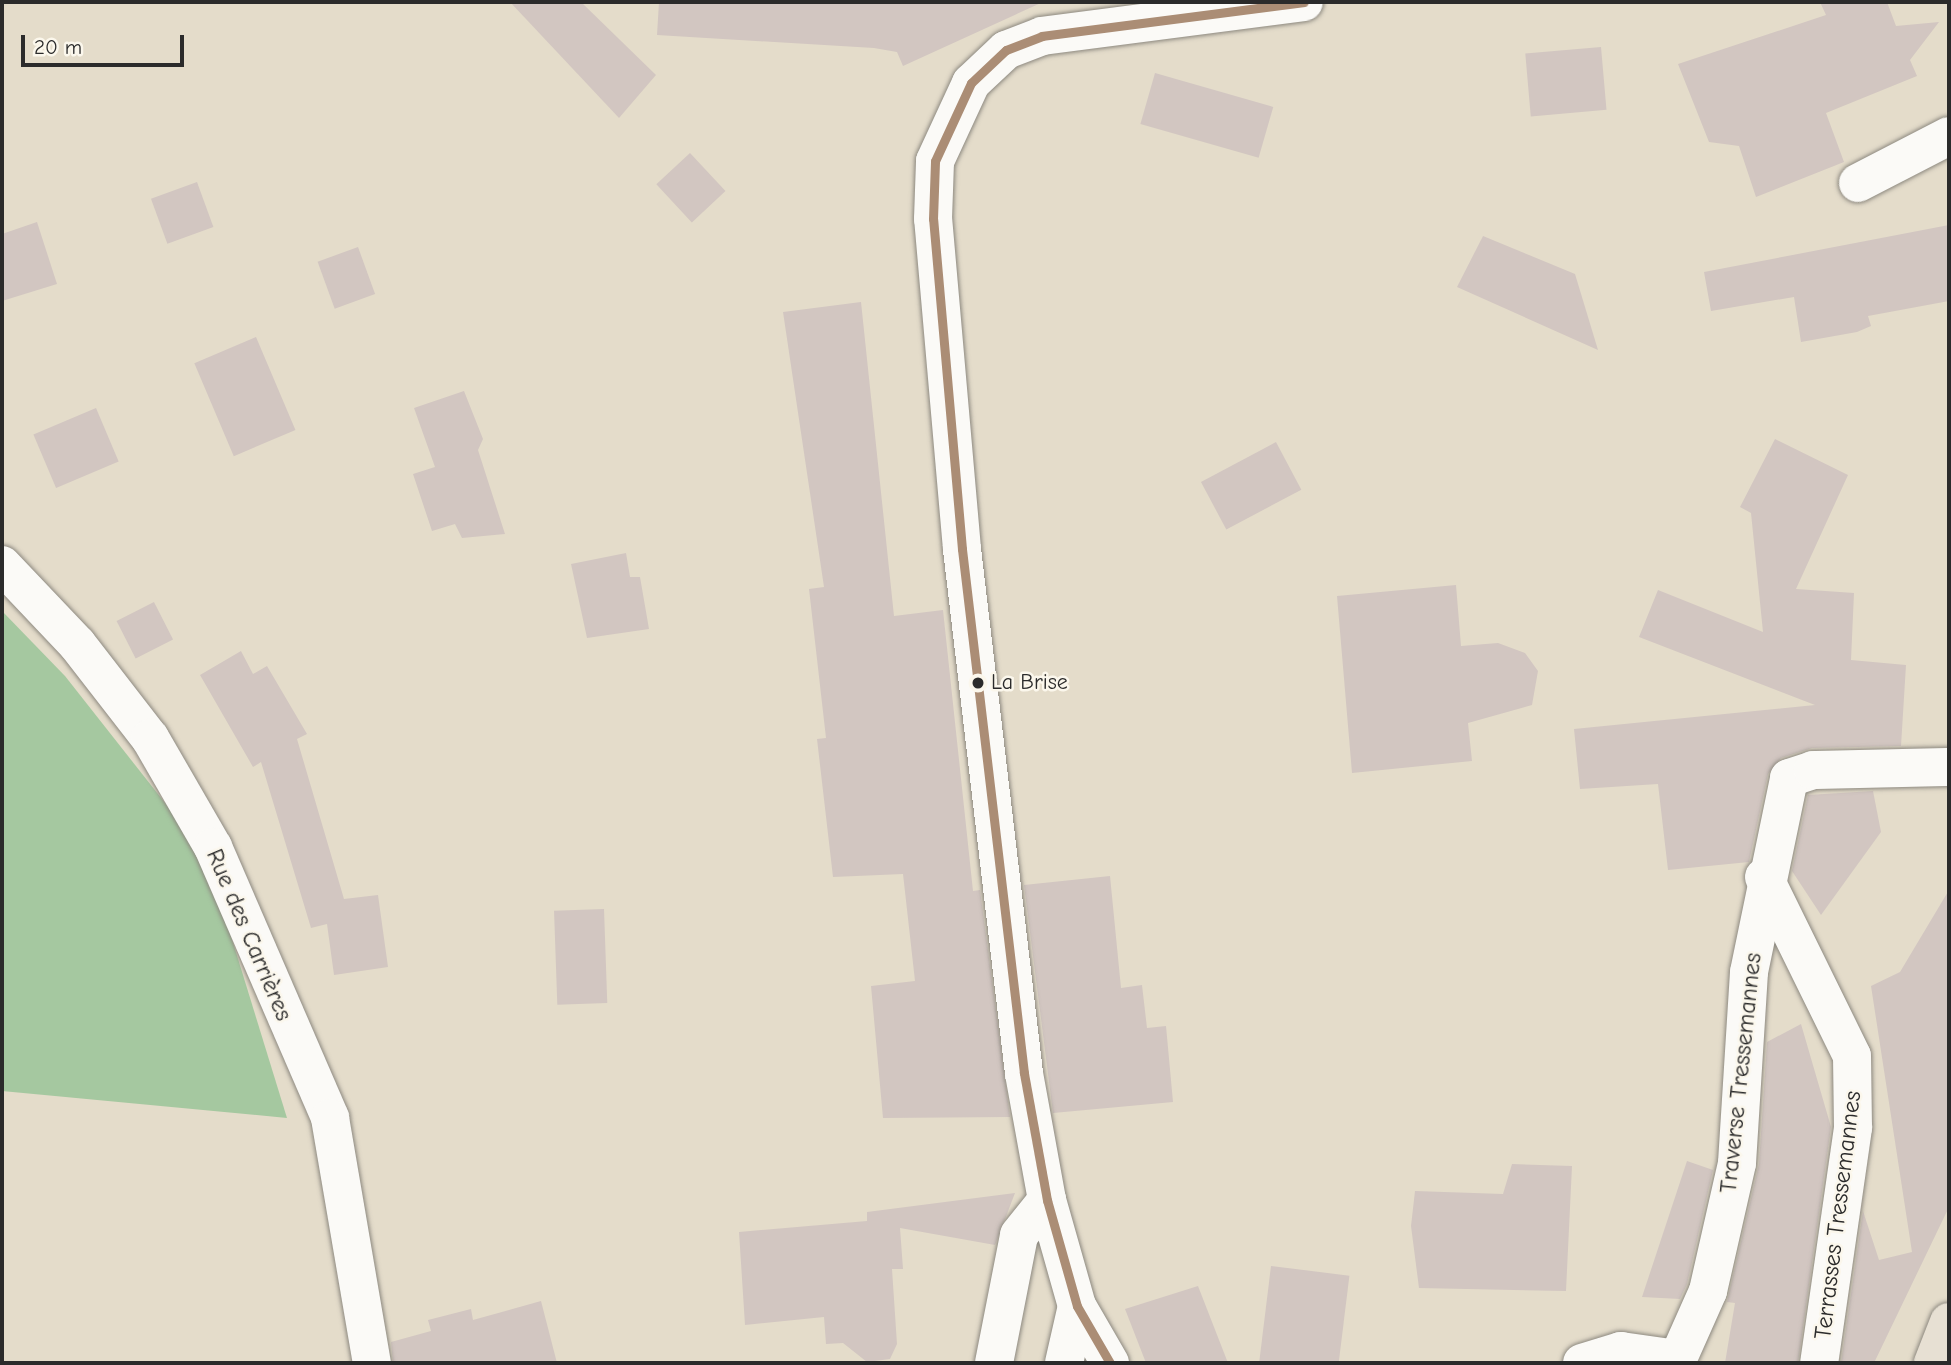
<!DOCTYPE html>
<html>
<head>
<meta charset="utf-8">
<style>
	body { margin:0 }
	#map { position:relative; width:1951px; height:1365px; overflow:hidden; background:#e4dcca; font-family:"Comic Neue",sans-serif }
	div>[style] { position:absolute }
	.forest>* { inset:0; background:#a5c8a0 }
	.building>* { inset:0; background:#d2c6c1; transform-origin:0 0 }
	.roads { filter:drop-shadow(0 0 2px #8d8980) drop-shadow(0 0 2px #8d8980) }
	.minor>* { height:38px; margin:-19px; padding:0 19px; transform-origin:19px; border-radius:19px; background:#fbfaf7 }
	.primary>* { height:38px; margin:-19px; padding:0 19px; transform-origin:19px; border-radius:19px; background:#e7e0d3 }
	.bus-1>* { height:9px; margin:-4.5px; padding:0 4.5px; transform-origin:4.5px; border-radius:4.5px; background:#ab8d75 }
	.dots>* { width:19px; height:19px; translate:-50% -50%; box-sizing:border-box; border:4px solid #fbf7ec; border-radius:50% }
	span { translate:-50% -50%; white-space:nowrap; text-align:center; line-height:1.15; -webkit-text-stroke:5px #fbf7ec; paint-order:stroke }
	.bus-label { font-size:22px; color:#2b2b2b }
	.left { translate:0 -50%; text-align:left }
	.street-label { font-size:24px; color:#2b2b2b }
	.frame { position:absolute; inset:0; border:4px solid #2b2b2b; pointer-events:none }
	.scale { position:absolute; left:21px; top:35px; width:163px; height:32px; box-sizing:border-box; border:4px solid #2b2b2b; border-top:0; padding-left:9px; font-size:21px; line-height:24px; white-space:nowrap; color:#2b2b2b; -webkit-text-stroke:5px #fbf7ec; paint-order:stroke }
</style>
</head>
<body>
<div id="map">
	<div class="forest">
		<div style="clip-path:polygon(2px 611px,65px 676px,206px 855px,287px 1118px,2px 1091px)"></div>
	</div>
	<div class="building">
		<div style="clip-path:polygon(510px 2px,581px 2px,656px 75px,619px 118px)"></div>
		<div style="clip-path:polygon(659px 2px,1043px 2px,903px 66px,897px 52px,874px 48px,657px 35px)"></div>
		<div style="clip-path:polygon(1820px 2px,1887px 2px,1896px 26px,1939px 22px,1910px 60px,1917px 76px,1826px 113px,1844px 162px,1756px 197px,1739px 146px,1709px 142px,1678px 64px,1826px 15px)"></div>
		<div style="left:1601px;top:47px;width:63px;height:76px;rotate:85deg"></div>
		<div style="left:1155px;top:73px;width:123px;height:53px;rotate:16deg"></div>
		<div style="left:690px;top:153px;width:52px;height:46px;rotate:47deg"></div>
		<div style="left:197px;top:182px;width:48px;height:49px;rotate:70deg"></div>
		<div style="clip-path:polygon(37px 222px,57px 284px,2px 301px,2px 234px)"></div>
		<div style="clip-path:polygon(1949px 225px,1949px 301px,1868px 316px,1871px 326px,1857px 332px,1801px 342px,1794px 297px,1711px 311px,1704px 272px)"></div>
		<div style="clip-path:polygon(1483px 236px,1575px 274px,1598px 350px,1457px 287px)"></div>
		<div style="left:358px;top:247px;width:50px;height:43px;rotate:70deg"></div>
		<div style="clip-path:polygon(861px 302px,894px 616px,943px 610px,973px 891px,980px 890px,1010px 1117px,883px 1118px,871px 986px,915px 981px,903px 874px,833px 877px,817px 739px,826px 738px,809px 589px,824px 587px,783px 312px)"></div>
		<div style="left:256px;top:337px;width:101px;height:67px;rotate:67deg"></div>
		<div style="clip-path:polygon(464px 391px,483px 439px,478px 450px,505px 534px,462px 538px,455px 524px,432px 531px,413px 474px,435px 467px,414px 408px)"></div>
		<div style="left:96px;top:408px;width:58px;height:68px;rotate:67deg"></div>
		<div style="clip-path:polygon(1775px 439px,1848px 475px,1796px 589px,1854px 593px,1851px 660px,1906px 665px,1901px 746px,1812px 748px,1781px 758px,1768px 774px,1749px 862px,1668px 870px,1658px 784px,1580px 789px,1574px 729px,1815px 705px,1639px 637px,1658px 590px,1763px 632px,1751px 513px,1740px 507px)"></div>
		<div style="left:1276px;top:442px;width:54px;height:85px;rotate:62deg"></div>
		<div style="clip-path:polygon(626px 553px,630px 577px,640px 577px,649px 629px,587px 638px,571px 564px)"></div>
		<div style="clip-path:polygon(1456px 585px,1461px 646px,1498px 643px,1525px 653px,1538px 671px,1532px 705px,1468px 723px,1472px 761px,1352px 773px,1337px 596px)"></div>
		<div style="left:154px;top:602px;width:42px;height:42px;rotate:63deg"></div>
		<div style="clip-path:polygon(241px 651px,253px 674px,267px 666px,307px 734px,297px 739px,344px 899px,378px 895px,388px 967px,334px 975px,327px 924px,311px 928px,261px 762px,253px 767px,200px 675px)"></div>
		<div style="clip-path:polygon(1873px 791px,1881px 832px,1821px 915px,1792px 871px,1808px 795px)"></div>
		<div style="clip-path:polygon(1110px 876px,1121px 988px,1142px 985px,1147px 1028px,1166px 1026px,1173px 1102px,1053px 1113px,1024px 885px)"></div>
		<div style="clip-path:polygon(1949px 890px,1949px 1207px,1874px 1363px,1841px 1363px,1863px 1211px,1879px 1260px,1912px 1252px,1871px 986px,1900px 972px)"></div>
		<div style="left:604px;top:909px;width:94px;height:50px;rotate:88deg"></div>
		<div style="clip-path:polygon(1801px 1024px,1831px 1127px,1798px 1363px,1725px 1363px,1735px 1303px,1727px 1302px,1759px 1164px,1767px 1042px)"></div>
		<div style="clip-path:polygon(1687px 1161px,1713px 1170px,1687px 1284px,1680px 1299px,1642px 1297px)"></div>
		<div style="clip-path:polygon(1512px 1164px,1572px 1166px,1566px 1291px,1419px 1288px,1411px 1226px,1415px 1191px,1503px 1194px)"></div>
		<div style="clip-path:polygon(1015px 1193px,995px 1245px,900px 1228px,903px 1269px,892px 1269px,897px 1344px,890px 1359px,867px 1362px,843px 1343px,826px 1344px,824px 1317px,745px 1325px,739px 1232px,867px 1221px,867px 1212px)"></div>
		<div style="left:1271px;top:1266px;width:79px;height:98px;rotate:7deg"></div>
		<div style="clip-path:polygon(1198px 1286px,1228px 1363px,1146px 1363px,1125px 1309px)"></div>
		<div style="clip-path:polygon(541px 1301px,557px 1363px,393px 1363px,391px 1342px,431px 1331px,428px 1320px,471px 1309px,473px 1320px)"></div>
	</div>
	<div class="roads">
		<div class="minor">
			<div style="left:1858px;top:183px;width:102px;rotate:-27.3deg"></div>
			<div style="left:2px;top:565px;width:109px;rotate:46.5deg"></div>
			<div style="left:77px;top:644px;width:119px;rotate:52.2deg"></div>
			<div style="left:150px;top:738px;width:126px;rotate:60deg"></div>
			<div style="left:213px;top:847px;width:295px;rotate:66.6deg"></div>
			<div style="left:330px;top:1118px;width:249px;rotate:80.3deg"></div>
			<div style="left:1764px;top:877px;width:199px;rotate:63.8deg"></div>
			<div style="left:1852px;top:1056px;width:72px;rotate:89.2deg"></div>
			<div style="left:1853px;top:1128px;width:237px;rotate:98.2deg"></div>
			<div style="left:994px;top:1363px;width:130px;rotate:-78.9deg"></div>
			<div style="left:1019px;top:1235px;width:45px;rotate:-51.3deg"></div>
			<div style="left:1064px;top:1363px;width:58px;rotate:-77.2deg"></div>
			<div style="left:1110px;top:1363px;width:66px;rotate:-120.1deg"></div>
			<div style="left:1077px;top:1306px;width:110px;rotate:-105.8deg"></div>
			<div style="left:1047px;top:1200px;width:129px;rotate:-100.3deg"></div>
			<div style="left:1024px;top:1073px;width:528px;rotate:-96.75deg"></div>
			<div style="left:962px;top:549px;width:331px;rotate:-95deg"></div>
			<div style="left:933px;top:219px;width:58px;rotate:-88deg"></div>
			<div style="left:935px;top:161px;width:86px;rotate:-65.2deg"></div>
			<div style="left:971px;top:83px;width:48px;rotate:-43.3deg"></div>
			<div style="left:1006px;top:50px;width:39px;rotate:-21deg"></div>
			<div style="left:1042px;top:36px;width:264px;rotate:-7.4deg"></div>
			<div style="left:1582px;top:1363px;width:41px;rotate:-17.1deg"></div>
			<div style="left:1621px;top:1351px;width:57px;rotate:8.1deg"></div>
			<div style="left:1676px;top:1363px;width:79px;rotate:-66deg"></div>
			<div style="left:1708px;top:1291px;width:131px;rotate:-77.2deg"></div>
			<div style="left:1737px;top:1163px;width:191px;rotate:-86.4deg"></div>
			<div style="left:1749px;top:972px;width:198px;rotate:-78.3deg"></div>
			<div style="left:1789px;top:778px;width:25px;rotate:-18deg"></div>
			<div style="left:1813px;top:770px;width:136px;rotate:-1.3deg"></div>
		</div>
		<div class="primary">
			<div style="left:1933px;top:1363px;width:44px;rotate:-68.7deg"></div>
		</div>
	</div>
	<div class="bus-1">
		<div style="left:1110px;top:1363px;width:66px;rotate:-120.1deg"></div>
		<div style="left:1077px;top:1306px;width:110px;rotate:-105.8deg"></div>
		<div style="left:1047px;top:1200px;width:129px;rotate:-100.3deg"></div>
		<div style="left:1024px;top:1073px;width:528px;rotate:-96.75deg"></div>
		<div style="left:962px;top:549px;width:331px;rotate:-95deg"></div>
		<div style="left:933px;top:219px;width:58px;rotate:-88deg"></div>
		<div style="left:935px;top:161px;width:86px;rotate:-65.2deg"></div>
		<div style="left:971px;top:83px;width:48px;rotate:-43.3deg"></div>
		<div style="left:1006px;top:50px;width:39px;rotate:-21deg"></div>
		<div style="left:1042px;top:36px;width:264px;rotate:-7.4deg"></div>
	</div>
	<div class="dots">
		<div style="left:978px;top:683px;background:#2b2b2b"></div>
	</div>
	<div class="bus-label">
		<span class="left" style="left:991px;top:683px">La Brise</span>
	</div>
	<div class="street-label">
		<span style="left:249px;top:935px;rotate:67deg">Rue des Carrières</span>
		<span style="left:1741px;top:1073px;rotate:-84deg">Traverse Tressemannes</span>
		<span style="left:1838px;top:1215px;rotate:-83deg">Terrasses Tressemannes</span>
	</div>
	<div class="frame"></div>
	<div class="scale">20 m</div>
</div>
</body>
</html>
